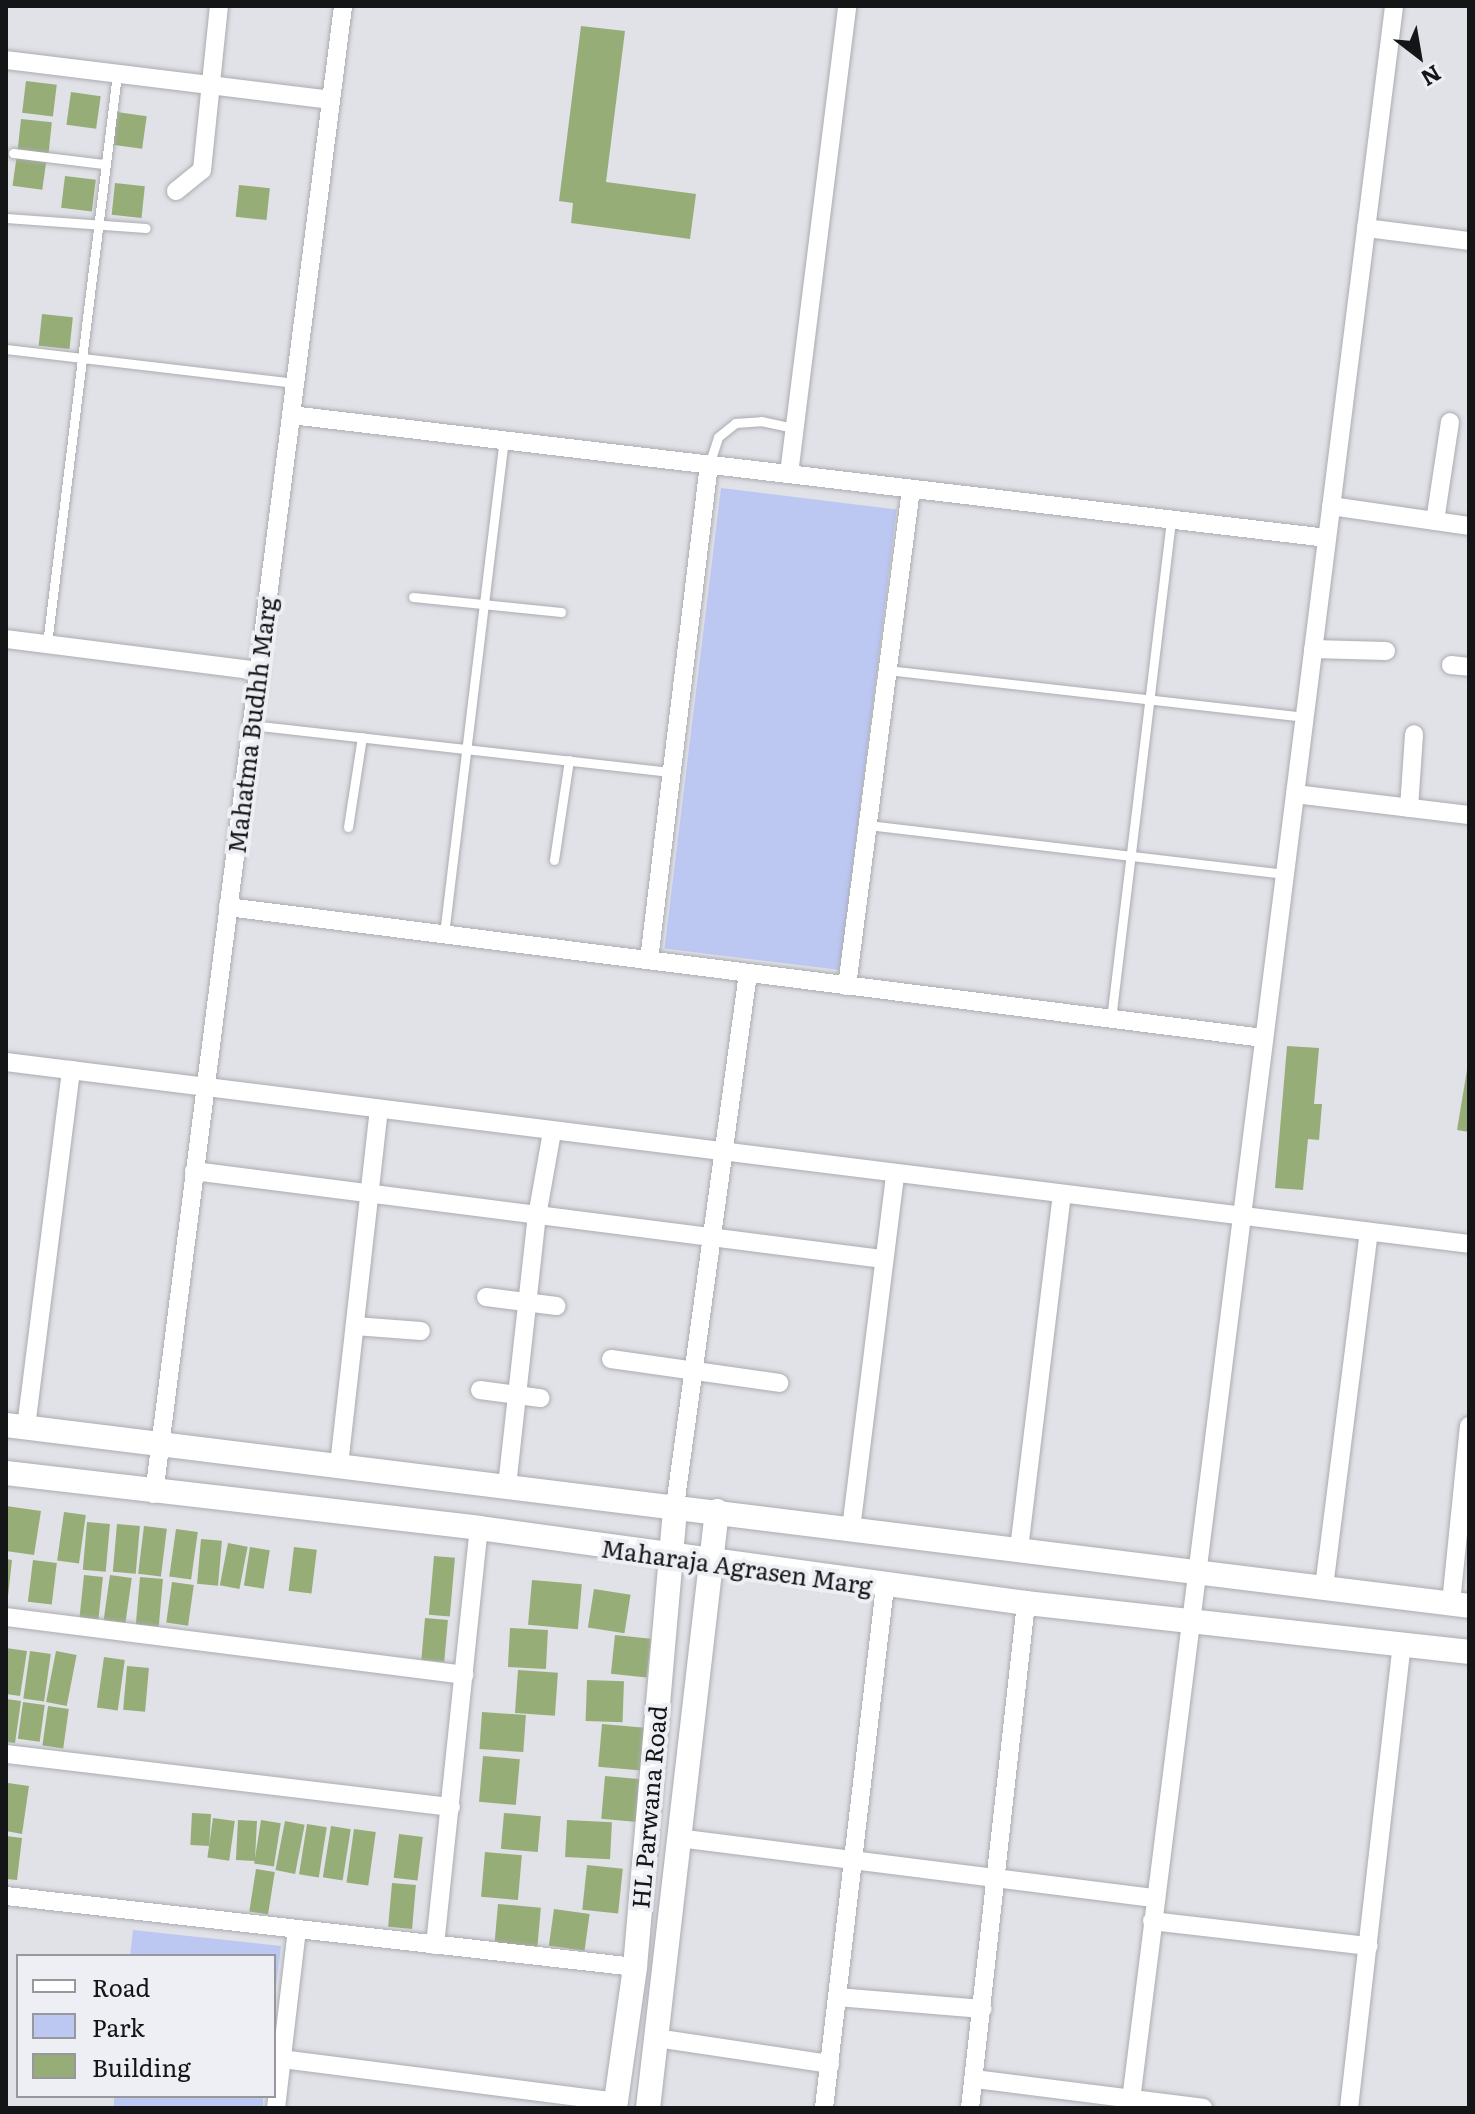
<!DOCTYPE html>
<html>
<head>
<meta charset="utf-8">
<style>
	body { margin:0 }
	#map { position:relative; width:1475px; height:2114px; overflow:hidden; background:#e0e2e7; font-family:Literata,serif }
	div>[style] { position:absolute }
	.green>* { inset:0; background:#bcc8f2; transform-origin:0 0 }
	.building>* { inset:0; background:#96ad77; transform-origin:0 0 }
	.roads { filter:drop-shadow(0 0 2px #abacb1) drop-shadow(0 0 2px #abacb1) }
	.service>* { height:9px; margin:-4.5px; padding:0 4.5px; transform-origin:4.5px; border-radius:4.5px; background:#fff }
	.minor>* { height:18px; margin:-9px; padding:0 9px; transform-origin:9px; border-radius:9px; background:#fff }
	.tertiary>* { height:24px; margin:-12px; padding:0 12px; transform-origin:12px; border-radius:12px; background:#fff }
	span { translate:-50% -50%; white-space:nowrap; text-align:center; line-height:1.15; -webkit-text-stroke:8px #edeff4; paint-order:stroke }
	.street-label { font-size:24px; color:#141516 }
	.frame { position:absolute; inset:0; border:8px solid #141516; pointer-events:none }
	.legend { position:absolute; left:16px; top:1954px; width:260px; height:144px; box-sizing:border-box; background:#edeff4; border:2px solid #96989b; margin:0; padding:10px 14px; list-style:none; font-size:24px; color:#141516 }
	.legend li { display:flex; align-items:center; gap:16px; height:40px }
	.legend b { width:40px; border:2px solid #96989b }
	.north { position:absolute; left:1379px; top:16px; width:80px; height:80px; -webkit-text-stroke:6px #edeff4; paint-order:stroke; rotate:149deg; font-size:22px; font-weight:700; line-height:32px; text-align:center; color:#141516 }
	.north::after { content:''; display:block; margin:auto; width:28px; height:36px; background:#141516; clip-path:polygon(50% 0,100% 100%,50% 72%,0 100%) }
</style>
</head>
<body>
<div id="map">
	<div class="green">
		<div style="left:721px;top:488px;width:177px;height:464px;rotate:7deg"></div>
		<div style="clip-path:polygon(133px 1930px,281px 1946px,274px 2003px,274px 1956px,130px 1956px)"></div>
		<div style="left:114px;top:2096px;width:149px;height:12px"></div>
	</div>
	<div class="building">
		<div style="clip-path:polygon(581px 26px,625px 31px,606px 182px,696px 194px,690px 239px,571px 223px,573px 203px,559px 201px)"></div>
		<div style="left:26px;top:81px;width:31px;height:32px;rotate:7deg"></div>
		<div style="left:71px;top:92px;width:30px;height:33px;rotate:8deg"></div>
		<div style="left:117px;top:112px;width:30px;height:33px;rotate:8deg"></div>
		<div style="left:21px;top:119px;width:31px;height:32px;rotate:6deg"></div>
		<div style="left:17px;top:154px;width:30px;height:32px;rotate:8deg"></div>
		<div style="left:65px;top:176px;width:31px;height:32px;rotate:7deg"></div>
		<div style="left:115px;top:183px;width:30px;height:32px;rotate:6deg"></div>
		<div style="left:239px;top:185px;width:31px;height:32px;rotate:6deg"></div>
		<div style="left:42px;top:314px;width:31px;height:32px;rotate:6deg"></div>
		<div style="clip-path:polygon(1287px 1046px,1319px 1048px,1314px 1104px,1322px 1104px,1319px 1140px,1308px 1139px,1303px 1190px,1275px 1188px)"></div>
		<div style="clip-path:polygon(1467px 1070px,1469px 1070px,1469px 1132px,1457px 1130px)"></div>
		<div style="clip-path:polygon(6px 1506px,41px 1511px,34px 1555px,6px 1551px)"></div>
		<div style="left:64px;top:1512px;width:22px;height:49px;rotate:8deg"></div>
		<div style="left:87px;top:1522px;width:23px;height:48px;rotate:5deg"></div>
		<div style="left:117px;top:1524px;width:23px;height:48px;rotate:5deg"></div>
		<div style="left:144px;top:1526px;width:23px;height:48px;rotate:7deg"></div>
		<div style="left:176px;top:1529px;width:22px;height:48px;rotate:8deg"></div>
		<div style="left:201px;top:1539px;width:21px;height:45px;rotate:5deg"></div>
		<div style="left:228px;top:1543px;width:20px;height:43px;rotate:11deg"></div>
		<div style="left:250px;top:1547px;width:20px;height:39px;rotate:9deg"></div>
		<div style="left:294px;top:1547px;width:23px;height:44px;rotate:7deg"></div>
		<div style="left:434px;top:1556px;width:21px;height:59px;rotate:5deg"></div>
		<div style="clip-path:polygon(6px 1559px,12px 1560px,8px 1596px,6px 1596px)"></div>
		<div style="left:33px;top:1560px;width:24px;height:42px;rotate:7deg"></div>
		<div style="left:84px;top:1575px;width:19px;height:43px;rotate:6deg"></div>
		<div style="left:110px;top:1575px;width:22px;height:48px;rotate:8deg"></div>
		<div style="left:140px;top:1577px;width:23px;height:48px;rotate:5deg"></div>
		<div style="left:532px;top:1580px;width:50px;height:45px;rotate:5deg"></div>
		<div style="left:172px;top:1582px;width:22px;height:41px;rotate:8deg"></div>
		<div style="left:594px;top:1589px;width:37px;height:39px;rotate:9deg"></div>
		<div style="left:425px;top:1618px;width:23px;height:42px;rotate:5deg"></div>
		<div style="left:510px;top:1628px;width:38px;height:39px;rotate:3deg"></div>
		<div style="left:615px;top:1635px;width:36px;height:39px;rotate:6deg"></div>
		<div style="clip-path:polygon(6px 1648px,27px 1651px,20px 1696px,6px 1694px)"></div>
		<div style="left:30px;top:1651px;width:21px;height:48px;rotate:8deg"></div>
		<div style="left:56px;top:1651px;width:21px;height:52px;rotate:11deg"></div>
		<div style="left:104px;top:1657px;width:21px;height:51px;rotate:8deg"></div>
		<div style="left:127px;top:1666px;width:22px;height:44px;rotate:5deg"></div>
		<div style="left:518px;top:1670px;width:40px;height:43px;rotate:4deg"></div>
		<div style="left:587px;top:1680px;width:37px;height:41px;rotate:2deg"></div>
		<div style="clip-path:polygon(6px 1699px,21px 1701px,15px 1743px,6px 1742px)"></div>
		<div style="left:23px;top:1702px;width:22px;height:37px;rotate:8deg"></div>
		<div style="left:48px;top:1706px;width:21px;height:40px;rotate:8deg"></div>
		<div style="left:482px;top:1712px;width:44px;height:37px;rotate:4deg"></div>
		<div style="left:602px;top:1724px;width:46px;height:43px;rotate:5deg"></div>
		<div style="left:483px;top:1756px;width:37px;height:46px;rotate:5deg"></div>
		<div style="left:605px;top:1776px;width:36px;height:43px;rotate:5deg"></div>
		<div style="clip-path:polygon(8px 1783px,29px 1786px,22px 1834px,6px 1831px)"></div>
		<div style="left:192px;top:1813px;width:19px;height:32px;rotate:3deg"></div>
		<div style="left:504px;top:1813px;width:37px;height:36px;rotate:5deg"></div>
		<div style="left:213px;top:1818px;width:22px;height:40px;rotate:8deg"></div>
		<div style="left:238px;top:1820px;width:19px;height:40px;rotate:3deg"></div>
		<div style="left:261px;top:1820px;width:20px;height:44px;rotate:9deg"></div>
		<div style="left:567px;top:1820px;width:45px;height:37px;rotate:3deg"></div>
		<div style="left:285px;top:1821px;width:20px;height:50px;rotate:11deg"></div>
		<div style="left:307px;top:1824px;width:20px;height:51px;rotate:9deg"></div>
		<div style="left:331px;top:1826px;width:20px;height:52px;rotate:9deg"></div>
		<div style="left:354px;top:1829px;width:22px;height:54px;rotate:8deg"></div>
		<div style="left:399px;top:1834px;width:24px;height:44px;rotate:7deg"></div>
		<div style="clip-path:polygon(6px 1836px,22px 1838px,17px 1880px,6px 1879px)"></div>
		<div style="left:485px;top:1852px;width:37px;height:45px;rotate:5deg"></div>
		<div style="left:587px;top:1865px;width:36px;height:45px;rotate:6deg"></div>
		<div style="left:256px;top:1869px;width:19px;height:43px;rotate:9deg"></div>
		<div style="left:392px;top:1883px;width:24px;height:44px;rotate:5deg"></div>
		<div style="left:498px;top:1904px;width:43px;height:39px;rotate:5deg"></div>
		<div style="left:554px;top:1909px;width:36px;height:37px;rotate:8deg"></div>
	</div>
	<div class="roads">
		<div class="service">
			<div style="left:13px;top:153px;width:91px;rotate:7deg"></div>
			<div style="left:6px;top:218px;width:140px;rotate:4.1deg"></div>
			<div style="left:6px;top:349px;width:291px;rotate:6.7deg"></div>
			<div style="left:709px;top:465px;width:29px;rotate:-72deg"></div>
			<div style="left:718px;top:437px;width:22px;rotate:-39deg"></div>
			<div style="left:735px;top:423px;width:26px;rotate:-4deg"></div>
			<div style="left:761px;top:421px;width:35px;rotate:12deg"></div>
			<div style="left:413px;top:597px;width:149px;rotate:5.8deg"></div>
			<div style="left:47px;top:644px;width:574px;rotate:-83deg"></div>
			<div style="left:887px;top:670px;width:421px;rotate:6.4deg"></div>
			<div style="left:251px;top:725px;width:424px;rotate:6.4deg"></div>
			<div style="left:868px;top:825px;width:420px;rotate:6.7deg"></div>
			<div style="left:348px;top:827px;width:91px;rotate:-81.2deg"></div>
			<div style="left:554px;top:860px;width:101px;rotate:-81.5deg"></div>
			<div style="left:444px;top:934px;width:498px;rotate:-83.1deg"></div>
			<div style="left:1111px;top:1019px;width:503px;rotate:-83.14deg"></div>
		</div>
		<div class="minor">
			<div style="left:6px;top:60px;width:327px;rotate:7deg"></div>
			<div style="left:176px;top:191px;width:33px;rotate:-39deg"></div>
			<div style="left:202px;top:170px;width:165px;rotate:-84.1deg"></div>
			<div style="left:1366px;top:228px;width:104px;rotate:7.2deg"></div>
			<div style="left:291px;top:415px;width:1043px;rotate:6.77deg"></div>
			<div style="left:789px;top:474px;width:472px;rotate:-82.9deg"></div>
			<div style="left:1331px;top:506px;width:139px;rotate:8.2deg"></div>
			<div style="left:1435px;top:521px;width:100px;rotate:-81.4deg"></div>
			<div style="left:6px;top:639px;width:254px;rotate:7.2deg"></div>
			<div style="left:1313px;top:649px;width:73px;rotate:1.6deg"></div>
			<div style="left:1451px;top:665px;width:18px;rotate:6deg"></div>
			<div style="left:1295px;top:794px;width:175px;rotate:6.9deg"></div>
			<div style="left:1409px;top:808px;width:74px;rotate:-86.1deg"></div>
			<div style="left:228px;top:907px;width:1044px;rotate:7.21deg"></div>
			<div style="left:649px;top:960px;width:499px;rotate:-83.1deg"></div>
			<div style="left:847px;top:986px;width:501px;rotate:-82.66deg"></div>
			<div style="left:6px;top:1062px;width:1474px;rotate:7.09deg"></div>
			<div style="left:194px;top:1171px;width:695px;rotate:7.28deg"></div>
			<div style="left:486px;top:1297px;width:71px;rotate:7.3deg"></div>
			<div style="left:355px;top:1326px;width:66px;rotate:4.3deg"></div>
			<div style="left:611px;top:1359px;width:170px;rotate:8.1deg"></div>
			<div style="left:480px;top:1390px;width:61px;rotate:7.6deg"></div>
			<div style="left:26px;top:1427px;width:360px;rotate:-82.8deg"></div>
			<div style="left:339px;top:1465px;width:357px;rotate:-83.6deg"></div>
			<div style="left:507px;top:1486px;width:272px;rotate:-83.7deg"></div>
			<div style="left:537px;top:1216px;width:85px;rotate:-79.9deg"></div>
			<div style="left:154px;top:1494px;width:1500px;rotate:-82.76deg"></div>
			<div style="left:675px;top:1506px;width:538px;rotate:-82.2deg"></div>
			<div style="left:851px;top:1529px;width:358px;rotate:-82.9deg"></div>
			<div style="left:1019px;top:1549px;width:357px;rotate:-83.1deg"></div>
			<div style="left:1324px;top:1587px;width:358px;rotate:-82.8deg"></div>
			<div style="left:1451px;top:1603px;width:178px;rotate:-84.2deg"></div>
			<div style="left:6px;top:1617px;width:462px;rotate:7.2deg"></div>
			<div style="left:6px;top:1754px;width:448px;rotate:6.8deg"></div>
			<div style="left:678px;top:1838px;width:482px;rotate:7.2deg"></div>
			<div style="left:6px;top:1896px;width:633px;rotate:6.44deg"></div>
			<div style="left:1152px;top:1921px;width:218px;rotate:6.6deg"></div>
			<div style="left:435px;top:1945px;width:419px;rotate:-84deg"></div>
			<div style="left:837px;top:1997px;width:146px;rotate:4.7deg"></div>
			<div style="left:656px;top:2038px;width:176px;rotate:8.5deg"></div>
			<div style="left:282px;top:2059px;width:337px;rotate:7.3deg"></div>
			<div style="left:975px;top:2079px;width:230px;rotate:7.2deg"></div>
			<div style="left:276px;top:2108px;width:180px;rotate:-83.3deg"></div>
			<div style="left:824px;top:2108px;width:526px;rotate:-83.33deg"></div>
			<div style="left:970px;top:2108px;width:508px;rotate:-83.67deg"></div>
			<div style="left:1130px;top:2108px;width:2119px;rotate:-82.84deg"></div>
			<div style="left:1349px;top:2108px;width:466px;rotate:-83.5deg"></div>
		</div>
		<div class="tertiary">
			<div style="left:6px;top:1425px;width:1474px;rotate:7.05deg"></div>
			<div style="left:6px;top:1473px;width:476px;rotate:6.6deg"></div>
			<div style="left:479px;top:1528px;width:552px;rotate:7.81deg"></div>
			<div style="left:1026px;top:1603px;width:446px;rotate:6.3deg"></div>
			<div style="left:615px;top:2108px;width:142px;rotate:-81.9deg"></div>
			<div style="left:635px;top:1967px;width:463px;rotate:-85deg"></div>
			<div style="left:648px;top:2108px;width:601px;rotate:-83.41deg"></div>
		</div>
	</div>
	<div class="street-label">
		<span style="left:251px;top:725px;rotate:-83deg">Mahatma Budhh Marg</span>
		<span style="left:737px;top:1566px;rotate:8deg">Maharaja Agrasen Marg</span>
		<span style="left:648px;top:1807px;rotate:-85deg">HL Parwana Road</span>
	</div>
	<div class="frame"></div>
	<ul class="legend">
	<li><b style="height:10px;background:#fff"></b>Road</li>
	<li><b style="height:22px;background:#bcc8f2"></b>Park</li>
	<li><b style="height:22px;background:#96ad77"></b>Building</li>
	</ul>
	<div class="north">N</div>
</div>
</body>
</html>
